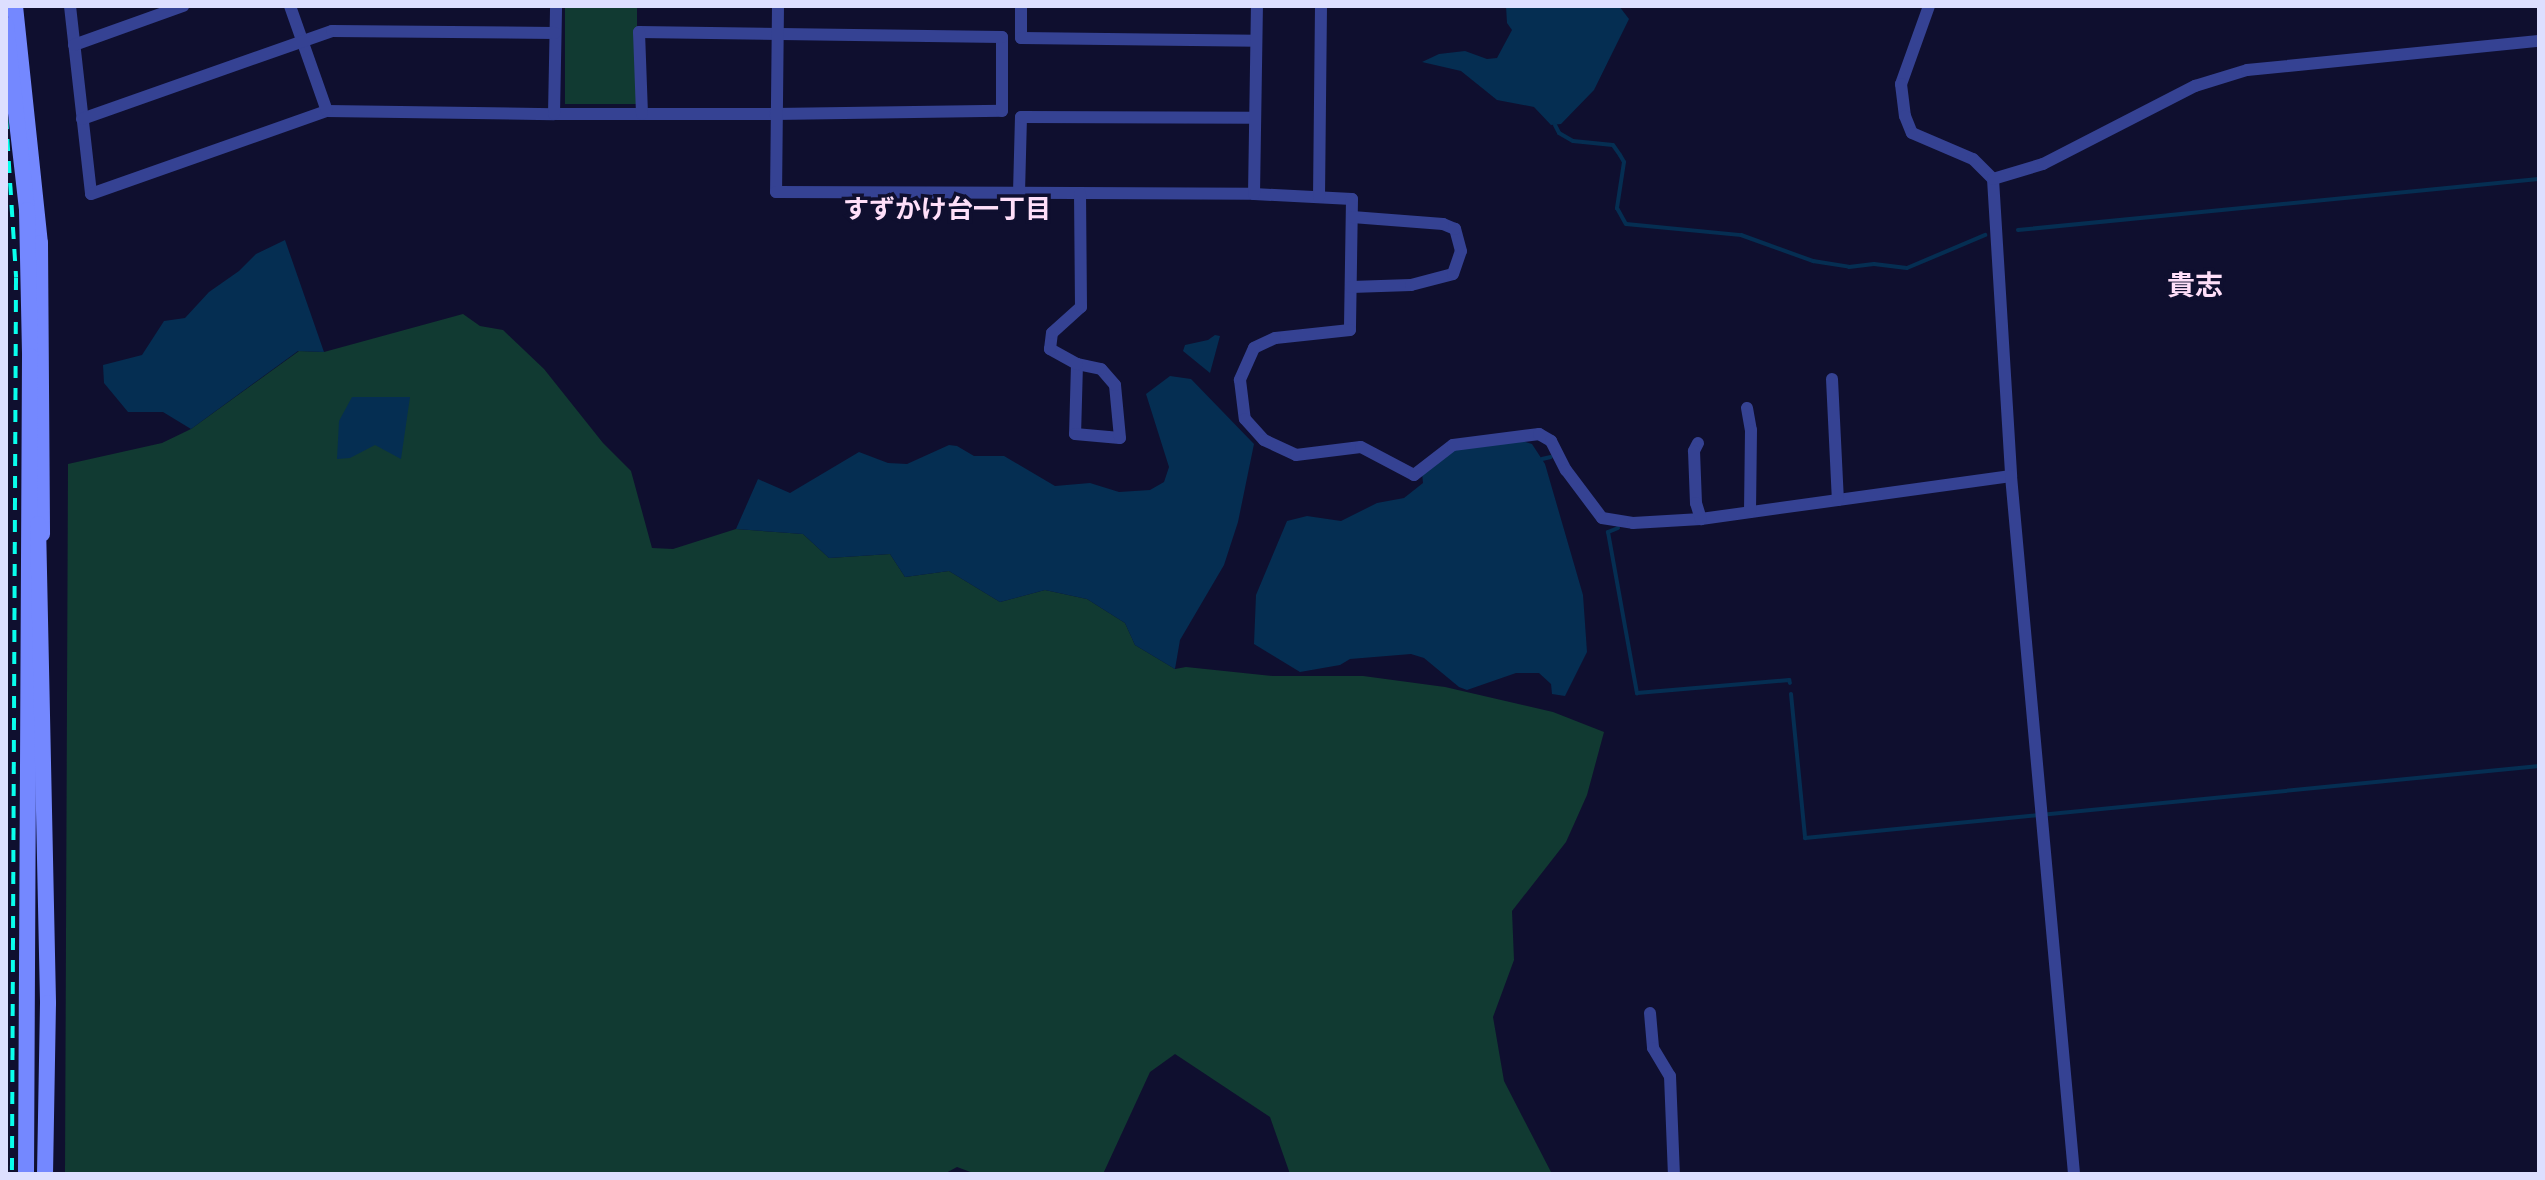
<!DOCTYPE html>
<html>
<head>
<meta charset="utf-8">
<style>
	body { margin:0 }
	#map { position:relative; width:2545px; height:1180px; overflow:hidden; background:#0f0f2f; font-family:Commissioner,"Noto Sans JP",sans-serif }
	div>[style] { position:absolute }
	.green>* { inset:0; background:#113a32; transform-origin:0 0 }
	.water>* { inset:0; background:#052e52 }
	.stream>* { height:4px; margin:-2px; padding:0 2px; transform-origin:2px; border-radius:2px; background:#052e52 }
	.minor>* { height:12px; margin:-6px; padding:0 6px; transform-origin:6px; border-radius:6px; background:#354293 }
	.secondary>* { height:16px; margin:-8px; padding:0 8px; transform-origin:8px; border-radius:8px; background:#7488ff }
	.rail>* { height:4px; margin-top:-2px; transform-origin:0; background:repeating-linear-gradient(90deg,#09ffed 0 12px,transparent 0 22px) }
	span { translate:-50% -50%; white-space:nowrap; text-align:center; line-height:1.15; -webkit-text-stroke:7px #0f0f2f; paint-order:stroke }
	.neighbourhood-label { font-size:26px; color:#ffdff9; font-weight:700 }
	.quarter-label { font-size:28px; color:#ffdff9; font-weight:700 }
	.frame { position:absolute; inset:0; border:8px solid #dddfff; pointer-events:none }
</style>
</head>
<body>
<div id="map">
	<div class="green">
		<div style="left:565px;top:6px;width:72px;height:98px"></div>
		<div style="clip-path:polygon(463px 314px,480px 326px,503px 330px,544px 369px,603px 443px,631px 471px,652px 548px,673px 549px,736px 529px,803px 534px,829px 558px,890px 554px,905px 577px,949px 571px,1000px 602px,1045px 590px,1087px 599px,1125px 623px,1135px 645px,1175px 669px,1186px 667px,1273px 676px,1363px 676px,1445px 687px,1553px 712px,1604px 732px,1587px 795px,1566px 842px,1512px 911px,1514px 960px,1493px 1017px,1504px 1081px,1552px 1174px,1290px 1174px,1270px 1117px,1175px 1054px,1150px 1072px,1103px 1174px,976px 1174px,957px 1167px,944px 1174px,65px 1174px,68px 464px,162px 443px,191px 429px,299px 351px,324px 352px)"></div>
	</div>
	<div class="water">
		<div style="clip-path:polygon(1506px 6px,1619px 6px,1629px 19px,1594px 90px,1561px 124px,1551px 125px,1534px 107px,1497px 100px,1461px 71px,1422px 62px,1439px 54px,1465px 51px,1487px 59px,1497px 58px,1512px 30px,1507px 23px)"></div>
		<div style="clip-path:polygon(285px 240px,324px 352px,298px 351px,191px 429px,163px 412px,128px 412px,104px 383px,103px 365px,142px 355px,164px 321px,185px 318px,209px 292px,239px 271px,256px 254px)"></div>
		<div style="clip-path:polygon(1215px 335px,1220px 336px,1210px 373px,1183px 351px,1185px 345px,1208px 340px)"></div>
		<div style="clip-path:polygon(1170px 376px,1191px 379px,1254px 444px,1238px 522px,1224px 565px,1180px 640px,1175px 669px,1135px 645px,1125px 623px,1087px 599px,1045px 590px,1000px 602px,949px 571px,905px 577px,890px 554px,829px 558px,803px 534px,736px 529px,758px 479px,790px 493px,859px 452px,888px 463px,907px 464px,949px 445px,957px 446px,974px 456px,1004px 456px,1055px 486px,1090px 483px,1119px 492px,1150px 490px,1164px 482px,1169px 467px,1146px 394px)"></div>
		<div style="clip-path:polygon(352px 397px,410px 397px,401px 459px,375px 445px,350px 458px,337px 459px,339px 421px)"></div>
		<div style="clip-path:polygon(1522px 441px,1532px 444px,1545px 464px,1583px 595px,1587px 652px,1565px 696px,1552px 694px,1551px 684px,1539px 673px,1516px 673px,1467px 690px,1459px 687px,1424px 658px,1411px 654px,1350px 659px,1340px 665px,1300px 672px,1254px 644px,1256px 595px,1287px 521px,1307px 516px,1341px 521px,1377px 503px,1404px 498px,1423px 483px,1422px 473px,1453px 450px)"></div>
	</div>
	<div class="stream">
		<div style="left:1555px;top:125px;width:9px;rotate:63deg"></div>
		<div style="left:1559px;top:133px;width:16px;rotate:30deg"></div>
		<div style="left:1573px;top:141px;width:40px;rotate:5.7deg"></div>
		<div style="left:1613px;top:145px;width:12px;rotate:55deg"></div>
		<div style="left:1620px;top:155px;width:8px;rotate:60deg"></div>
		<div style="left:1624px;top:162px;width:47px;rotate:98.7deg"></div>
		<div style="left:1617px;top:208px;width:18px;rotate:61deg"></div>
		<div style="left:1626px;top:224px;width:116px;rotate:5.5deg"></div>
		<div style="left:1741px;top:235px;width:77px;rotate:19.9deg"></div>
		<div style="left:1813px;top:261px;width:36px;rotate:9deg"></div>
		<div style="left:1849px;top:267px;width:25px;rotate:-7deg"></div>
		<div style="left:1874px;top:264px;width:33px;rotate:7deg"></div>
		<div style="left:1907px;top:268px;width:85px;rotate:-22.9deg"></div>
		<div style="left:2018px;top:230px;width:523px;rotate:-5.59deg"></div>
		<div style="left:1542px;top:459px;width:9px;rotate:-13deg"></div>
		<div style="left:1618px;top:528px;width:11px;rotate:158deg"></div>
		<div style="left:1608px;top:532px;width:164px;rotate:79.8deg"></div>
		<div style="left:1637px;top:693px;width:153px;rotate:-4.9deg"></div>
		<div style="left:1789px;top:680px;width:3px;rotate:72deg"></div>
		<div style="left:1791px;top:694px;width:145px;rotate:84.4deg"></div>
		<div style="left:1805px;top:838px;width:738px;rotate:-5.6deg"></div>
	</div>
	<div class="minor">
		<div style="left:70px;top:6px;width:189px;rotate:83.6deg"></div>
		<div style="left:91px;top:194px;width:250px;rotate:-19.4deg"></div>
		<div style="left:327px;top:111px;width:227px;rotate:0.8deg"></div>
		<div style="left:554px;top:114px;width:221px"></div>
		<div style="left:775px;top:114px;width:227px;rotate:-0.8deg"></div>
		<div style="left:1002px;top:111px;width:74px;rotate:-90deg"></div>
		<div style="left:1002px;top:37px;width:363px;rotate:-179.2deg"></div>
		<div style="left:639px;top:32px;width:82px;rotate:87.9deg"></div>
		<div style="left:290px;top:6px;width:111px;rotate:70.6deg"></div>
		<div style="left:778px;top:6px;width:186px;rotate:90.6deg"></div>
		<div style="left:776px;top:192px;width:478px;rotate:0.2deg"></div>
		<div style="left:1254px;top:194px;width:98px;rotate:2.9deg"></div>
		<div style="left:1352px;top:199px;width:131px;rotate:90.9deg"></div>
		<div style="left:1350px;top:330px;width:75px;rotate:173.9deg"></div>
		<div style="left:1275px;top:338px;width:23px;rotate:155deg"></div>
		<div style="left:1254px;top:348px;width:35px;rotate:114deg"></div>
		<div style="left:1240px;top:380px;width:39px;rotate:83deg"></div>
		<div style="left:1245px;top:419px;width:28px;rotate:48deg"></div>
		<div style="left:1264px;top:440px;width:35px;rotate:25deg"></div>
		<div style="left:1296px;top:455px;width:65px;rotate:-7deg"></div>
		<div style="left:1361px;top:447px;width:60px;rotate:27.8deg"></div>
		<div style="left:1414px;top:475px;width:49px;rotate:-37.6deg"></div>
		<div style="left:1453px;top:445px;width:87px;rotate:-7.3deg"></div>
		<div style="left:1539px;top:434px;width:14px;rotate:30deg"></div>
		<div style="left:1551px;top:441px;width:33px;rotate:63deg"></div>
		<div style="left:1566px;top:470px;width:60px;rotate:53.1deg"></div>
		<div style="left:1602px;top:518px;width:31px;rotate:9deg"></div>
		<div style="left:1633px;top:523px;width:68px;rotate:-3.4deg"></div>
		<div style="left:1701px;top:519px;width:313px;rotate:-7.9deg"></div>
		<div style="left:1021px;top:6px;width:32px;rotate:90deg"></div>
		<div style="left:1021px;top:38px;width:235px;rotate:0.7deg"></div>
		<div style="left:1929px;top:6px;width:83px;rotate:109.7deg"></div>
		<div style="left:1901px;top:84px;width:32px;rotate:83deg"></div>
		<div style="left:1905px;top:116px;width:18px;rotate:68deg"></div>
		<div style="left:1912px;top:133px;width:66px;rotate:23.1deg"></div>
		<div style="left:1973px;top:159px;width:28px;rotate:45deg"></div>
		<div style="left:1993px;top:179px;width:298px;rotate:86.5deg"></div>
		<div style="left:2011px;top:476px;width:701px;rotate:84.84deg"></div>
		<div style="left:74px;top:45px;width:116px;rotate:-19.7deg"></div>
		<div style="left:554px;top:114px;width:108px;rotate:-88.9deg"></div>
		<div style="left:82px;top:119px;width:265px;rotate:-19.4deg"></div>
		<div style="left:332px;top:31px;width:223px;rotate:0.5deg"></div>
		<div style="left:1993px;top:179px;width:52px;rotate:-16.7deg"></div>
		<div style="left:2043px;top:164px;width:171px;rotate:-27.2deg"></div>
		<div style="left:2195px;top:86px;width:54px;rotate:-17.1deg"></div>
		<div style="left:2247px;top:70px;width:293px;rotate:-5.7deg"></div>
		<div style="left:1019px;top:193px;width:76px;rotate:-88.5deg"></div>
		<div style="left:1021px;top:117px;width:234px;rotate:0.2deg"></div>
		<div style="left:1254px;top:194px;width:188px;rotate:-89.1deg"></div>
		<div style="left:1319px;top:197px;width:191px;rotate:-89.4deg"></div>
		<div style="left:1351px;top:287px;width:60px;rotate:-1.9deg"></div>
		<div style="left:1411px;top:285px;width:43px;rotate:-14.7deg"></div>
		<div style="left:1453px;top:274px;width:24px;rotate:-71deg"></div>
		<div style="left:1461px;top:251px;width:23px;rotate:-105deg"></div>
		<div style="left:1455px;top:229px;width:13px;rotate:-157deg"></div>
		<div style="left:1443px;top:224px;width:91px;rotate:-175.6deg"></div>
		<div style="left:1077px;top:364px;width:70px;rotate:91.6deg"></div>
		<div style="left:1075px;top:434px;width:45px;rotate:5.1deg"></div>
		<div style="left:1120px;top:438px;width:53px;rotate:-95.4deg"></div>
		<div style="left:1115px;top:385px;width:21px;rotate:-131deg"></div>
		<div style="left:1101px;top:369px;width:25px;rotate:-168deg"></div>
		<div style="left:1077px;top:364px;width:31px;rotate:-151deg"></div>
		<div style="left:1050px;top:349px;width:16px;rotate:-83deg"></div>
		<div style="left:1052px;top:333px;width:39px;rotate:-42deg"></div>
		<div style="left:1081px;top:307px;width:113px;rotate:-90.5deg"></div>
		<div style="left:1832px;top:379px;width:121px;rotate:87.2deg"></div>
		<div style="left:1747px;top:408px;width:22px;rotate:80deg"></div>
		<div style="left:1751px;top:430px;width:82px;rotate:90.7deg"></div>
		<div style="left:1698px;top:443px;width:9px;rotate:117deg"></div>
		<div style="left:1694px;top:451px;width:52px;rotate:87.8deg"></div>
		<div style="left:1696px;top:503px;width:17px;rotate:73deg"></div>
		<div style="left:1650px;top:1013px;width:35px;rotate:85deg"></div>
		<div style="left:1653px;top:1048px;width:33px;rotate:59deg"></div>
		<div style="left:1670px;top:1076px;width:98px;rotate:87.7deg"></div>
	</div>
	<div class="secondary">
		<div style="left:15px;top:6px;width:238px;rotate:84deg"></div>
		<div style="left:40px;top:243px;width:291px;rotate:89.6deg"></div>
		<div style="left:6px;top:25px;width:186px;rotate:83.5deg"></div>
		<div style="left:27px;top:210px;width:146px;rotate:88.8deg"></div>
		<div style="left:30px;top:356px;width:818px;rotate:90.28deg"></div>
		<div style="left:38px;top:524px;width:479px;rotate:88.8deg"></div>
		<div style="left:48px;top:1003px;width:171px;rotate:91deg"></div>
	</div>
	<div class="rail">
		<div style="left:6px;top:117px;width:161px;rotate:86.4deg"></div>
		<div style="left:16px;top:278px;width:896px;rotate:90.26deg"></div>
	</div>
	<div class="neighbourhood-label">
		<span style="left:947px;top:208px">すずかけ台一丁目</span>
	</div>
	<div class="quarter-label">
		<span style="left:2195px;top:284px">貴志</span>
	</div>
	<div class="frame"></div>
</div>
</body>
</html>
